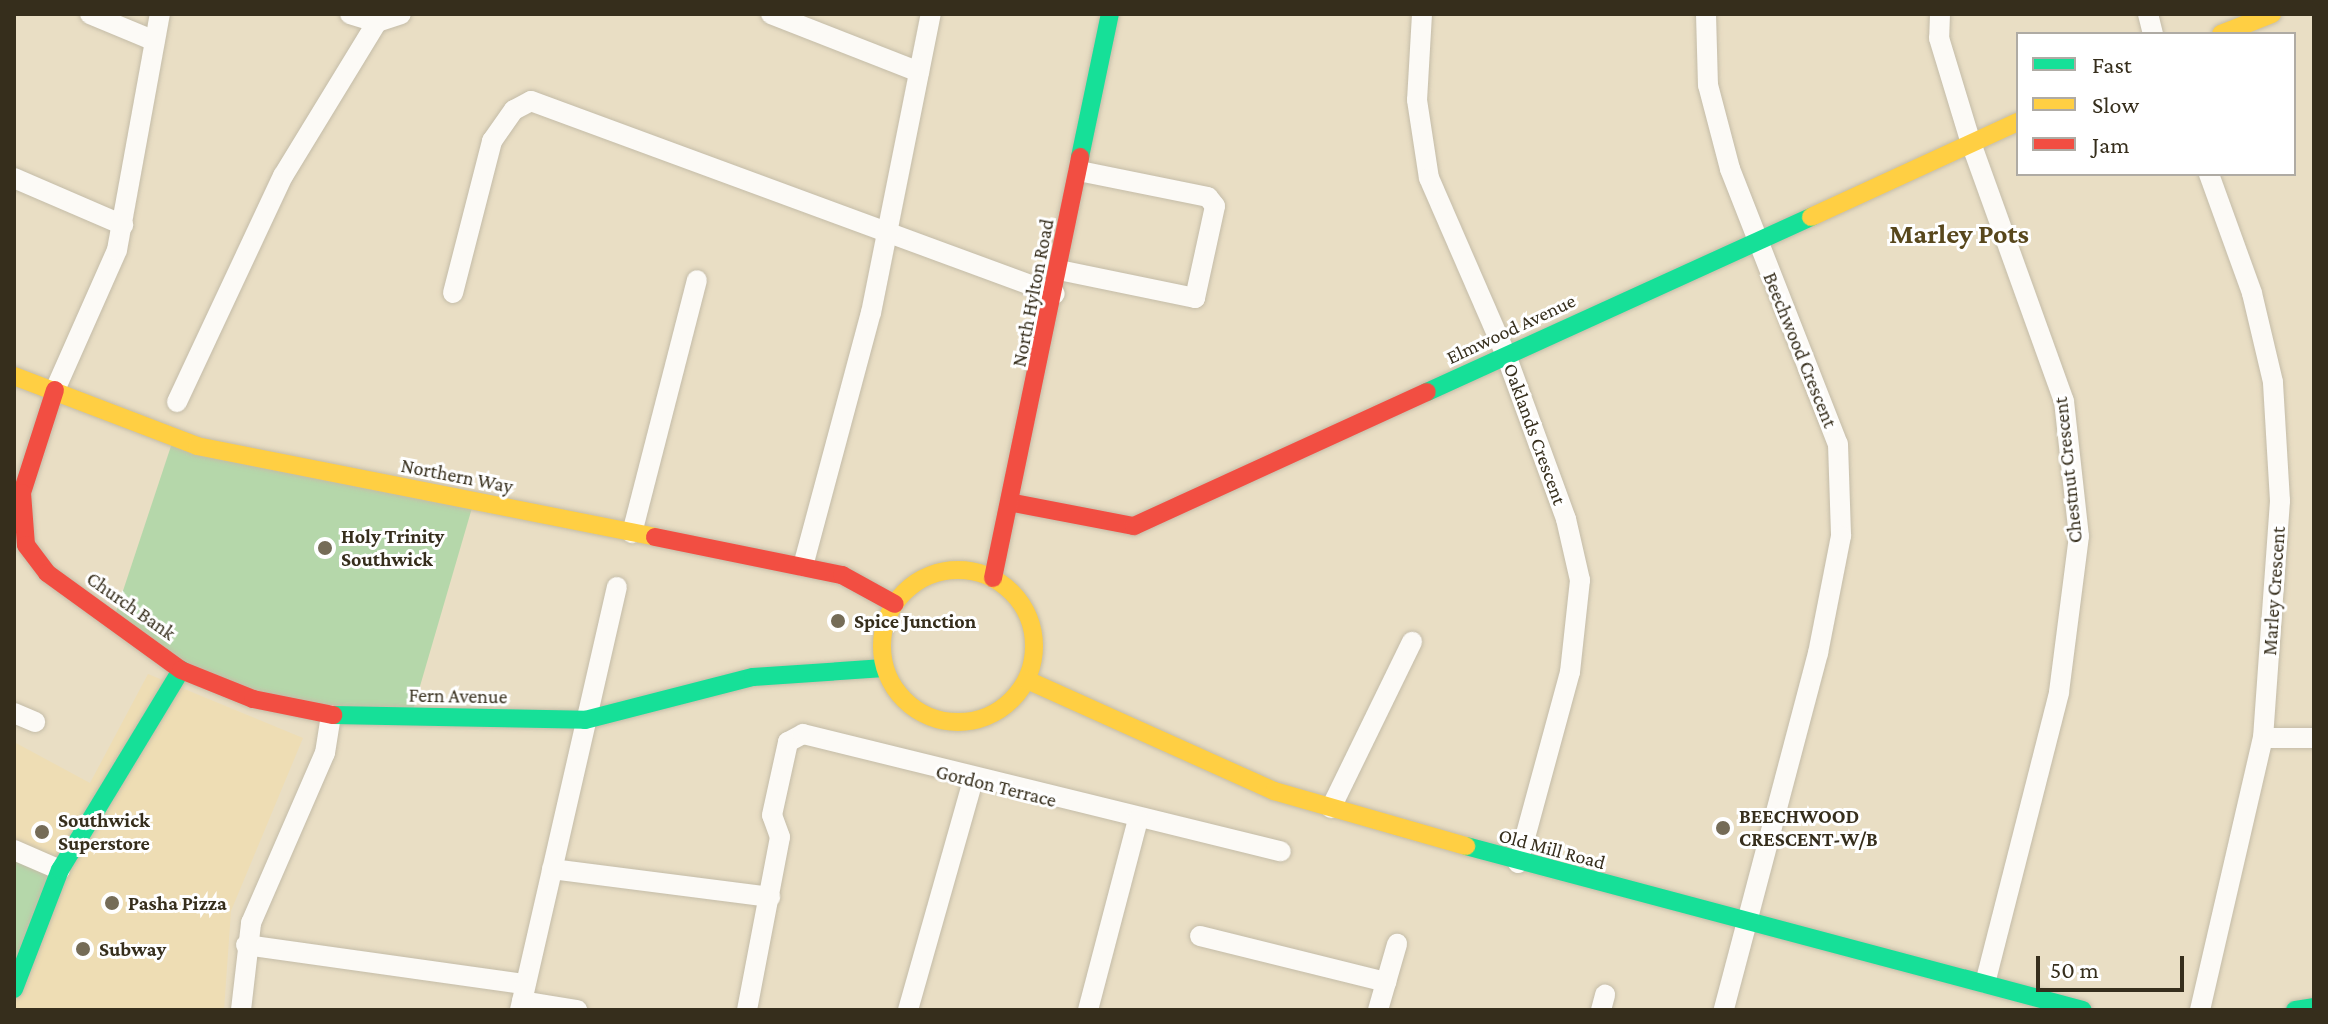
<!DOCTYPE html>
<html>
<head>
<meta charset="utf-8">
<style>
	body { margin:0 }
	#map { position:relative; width:2328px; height:1024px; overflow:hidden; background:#e9dec4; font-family:"Crimson Pro",serif }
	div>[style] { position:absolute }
	.built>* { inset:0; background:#eeddb4 }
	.green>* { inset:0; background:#b5d7aa }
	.roads { filter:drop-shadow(0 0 2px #c4bca8) drop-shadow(0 0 2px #c4bca8) }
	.street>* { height:20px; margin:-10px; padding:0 10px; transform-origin:10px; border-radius:10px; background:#fcfaf6 }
	.fast>* { height:18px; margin:-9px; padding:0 9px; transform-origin:9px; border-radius:9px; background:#16e098 }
	.slow>* { height:18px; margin:-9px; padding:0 9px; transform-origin:9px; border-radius:9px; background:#ffcf43 }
	.slow>.ring { margin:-9px; padding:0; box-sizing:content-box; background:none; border:18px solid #ffcf43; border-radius:50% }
	.jam>* { height:18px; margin:-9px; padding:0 9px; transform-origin:9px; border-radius:9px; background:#f24e42 }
	.dots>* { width:22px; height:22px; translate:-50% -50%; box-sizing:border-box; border:4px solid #fff; border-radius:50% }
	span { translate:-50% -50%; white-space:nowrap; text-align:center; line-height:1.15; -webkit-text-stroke:6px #fff; paint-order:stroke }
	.street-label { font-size:20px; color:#362e1c }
	.poi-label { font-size:20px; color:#362e1c; font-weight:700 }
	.left { translate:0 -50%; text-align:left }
	.district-label { font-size:28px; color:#58471c; font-weight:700 }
	.frame { position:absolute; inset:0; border:16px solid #362e1c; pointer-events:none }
	.legend { position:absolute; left:2016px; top:32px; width:280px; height:144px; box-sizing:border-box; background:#fff; border:2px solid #afaba4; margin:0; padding:10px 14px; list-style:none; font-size:24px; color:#362e1c }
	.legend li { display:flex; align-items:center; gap:16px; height:40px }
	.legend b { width:40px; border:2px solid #afaba4 }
	.scale { position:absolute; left:2036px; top:956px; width:148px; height:36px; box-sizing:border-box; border:4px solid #362e1c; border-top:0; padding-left:10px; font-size:24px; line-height:28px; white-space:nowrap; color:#362e1c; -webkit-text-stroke:6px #fff; paint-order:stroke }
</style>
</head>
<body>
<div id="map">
	<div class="built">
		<div style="clip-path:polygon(148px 674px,303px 738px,231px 911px,224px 1010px,14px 1010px,14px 742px,90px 783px)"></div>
	</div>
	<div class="green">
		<div style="clip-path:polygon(174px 437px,474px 501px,411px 717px,331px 715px,181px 670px,112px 624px)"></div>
		<div style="clip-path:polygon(14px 852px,60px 870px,14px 989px)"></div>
	</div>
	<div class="roads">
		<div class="street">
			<div style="left:90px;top:14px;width:70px;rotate:22.6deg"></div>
			<div style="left:350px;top:14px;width:28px;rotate:17deg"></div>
			<div style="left:771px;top:14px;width:159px;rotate:21.4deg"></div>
			<div style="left:1422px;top:14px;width:86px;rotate:93.3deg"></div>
			<div style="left:1417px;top:100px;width:79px;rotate:81.3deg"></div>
			<div style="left:1429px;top:178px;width:193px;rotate:66.5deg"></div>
			<div style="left:1506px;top:355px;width:175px;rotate:69.9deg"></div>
			<div style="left:1566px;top:519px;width:63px;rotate:77.1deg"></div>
			<div style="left:1580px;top:580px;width:93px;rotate:96.2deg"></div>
			<div style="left:1570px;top:672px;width:198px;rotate:105.2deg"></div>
			<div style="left:1706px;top:14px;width:71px;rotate:88.4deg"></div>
			<div style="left:1708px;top:85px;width:87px;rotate:75.3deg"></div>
			<div style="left:1730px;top:169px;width:295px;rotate:68.6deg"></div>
			<div style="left:1838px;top:444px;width:92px;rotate:88.1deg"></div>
			<div style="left:1841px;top:536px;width:119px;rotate:101.1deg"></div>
			<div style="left:1818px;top:653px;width:369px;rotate:104.8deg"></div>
			<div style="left:1940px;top:14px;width:24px;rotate:92deg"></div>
			<div style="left:1939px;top:38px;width:110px;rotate:73.1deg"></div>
			<div style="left:1971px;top:143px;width:274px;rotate:70.2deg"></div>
			<div style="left:2064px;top:401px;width:136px;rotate:83.7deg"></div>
			<div style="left:2079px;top:536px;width:158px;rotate:97.3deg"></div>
			<div style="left:2059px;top:693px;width:299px;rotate:104.3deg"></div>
			<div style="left:2148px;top:14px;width:21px;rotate:76deg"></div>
			<div style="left:14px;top:178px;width:119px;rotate:23.3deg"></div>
			<div style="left:1059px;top:270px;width:139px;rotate:11.6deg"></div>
			<div style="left:1195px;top:298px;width:94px;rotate:-77.7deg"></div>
			<div style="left:1215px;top:206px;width:11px;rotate:-128deg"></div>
			<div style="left:1208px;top:197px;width:132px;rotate:-168.6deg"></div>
			<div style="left:453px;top:293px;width:157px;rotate:-75.6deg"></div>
			<div style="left:492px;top:141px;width:38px;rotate:-55deg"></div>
			<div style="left:514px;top:110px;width:19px;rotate:-28deg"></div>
			<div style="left:531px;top:101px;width:558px;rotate:20.22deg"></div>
			<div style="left:55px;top:390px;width:153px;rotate:-66.1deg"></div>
			<div style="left:117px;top:250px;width:240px;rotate:-79.7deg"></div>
			<div style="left:177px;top:402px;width:250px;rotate:-64.9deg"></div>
			<div style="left:283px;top:176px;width:180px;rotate:-58.6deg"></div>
			<div style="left:377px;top:22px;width:25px;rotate:-18deg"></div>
			<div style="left:632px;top:533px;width:261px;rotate:-75.6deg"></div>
			<div style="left:803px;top:566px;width:262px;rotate:-75deg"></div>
			<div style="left:871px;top:313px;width:305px;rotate:-78.7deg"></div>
			<div style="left:14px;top:713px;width:23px;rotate:23deg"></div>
			<div style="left:2263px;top:738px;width:51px"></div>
			<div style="left:1331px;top:808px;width:185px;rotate:-64deg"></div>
			<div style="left:14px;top:850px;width:50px;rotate:23.5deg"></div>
			<div style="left:552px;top:869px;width:220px;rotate:7.3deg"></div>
			<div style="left:1200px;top:936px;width:192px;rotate:13.9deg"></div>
			<div style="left:246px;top:945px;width:282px;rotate:8deg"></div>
			<div style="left:522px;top:1001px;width:56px;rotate:9.3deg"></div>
			<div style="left:241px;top:1010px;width:88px;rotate:-83.4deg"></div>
			<div style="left:251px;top:923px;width:185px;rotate:-66.5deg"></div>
			<div style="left:325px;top:753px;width:38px;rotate:-81deg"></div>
			<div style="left:520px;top:1010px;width:434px;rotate:-77.1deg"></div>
			<div style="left:747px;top:1010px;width:176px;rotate:-79.2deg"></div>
			<div style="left:780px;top:837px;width:23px;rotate:-110deg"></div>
			<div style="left:772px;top:815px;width:75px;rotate:-77.6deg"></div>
			<div style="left:788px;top:742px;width:17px;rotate:-28deg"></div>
			<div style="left:803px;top:734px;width:492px;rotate:13.8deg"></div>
			<div style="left:908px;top:1010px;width:238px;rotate:-74.2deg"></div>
			<div style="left:1088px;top:1010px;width:197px;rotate:-75.3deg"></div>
			<div style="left:1378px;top:1010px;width:69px;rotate:-73.9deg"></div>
			<div style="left:1601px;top:1010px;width:16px;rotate:-75deg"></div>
			<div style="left:2200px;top:1010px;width:279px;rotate:-77deg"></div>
			<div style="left:2263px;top:738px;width:238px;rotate:-85.9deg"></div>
			<div style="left:2280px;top:501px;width:119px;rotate:-93.4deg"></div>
			<div style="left:2273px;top:382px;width:91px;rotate:-103.3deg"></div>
			<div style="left:2252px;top:293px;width:127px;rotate:-109.9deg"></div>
		</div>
		<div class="fast">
			<div style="left:1080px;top:157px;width:146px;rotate:-78.2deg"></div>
			<div style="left:1427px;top:392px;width:422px;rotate:-24.5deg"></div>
			<div style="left:333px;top:715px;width:252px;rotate:1.1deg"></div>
			<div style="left:585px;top:720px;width:173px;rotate:-14.4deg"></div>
			<div style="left:753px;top:677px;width:131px;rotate:-3.9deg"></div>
			<div style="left:1466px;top:846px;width:638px;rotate:14.89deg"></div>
			<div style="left:14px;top:989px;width:128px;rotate:-68.9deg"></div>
			<div style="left:60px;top:870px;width:234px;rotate:-58.8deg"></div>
			<div style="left:2295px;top:1010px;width:19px;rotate:-9deg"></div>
		</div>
		<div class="slow">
			<div style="left:2221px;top:34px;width:55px;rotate:-21.4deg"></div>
			<div style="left:1811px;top:217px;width:228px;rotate:-24.7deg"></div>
			<div style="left:14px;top:376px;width:196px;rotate:20.9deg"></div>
			<div style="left:197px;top:446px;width:467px;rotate:11.2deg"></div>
			<div class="ring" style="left:882px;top:570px;width:134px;height:134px"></div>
			<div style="left:1027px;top:680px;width:271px;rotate:24.2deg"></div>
			<div style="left:1274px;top:791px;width:200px;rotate:16deg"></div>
		</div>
		<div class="jam">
			<div style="left:55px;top:390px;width:108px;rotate:107.8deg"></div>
			<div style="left:22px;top:493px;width:52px;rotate:85.6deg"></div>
			<div style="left:26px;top:545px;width:35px;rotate:53deg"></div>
			<div style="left:47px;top:573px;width:165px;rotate:35.9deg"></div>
			<div style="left:181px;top:670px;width:78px;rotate:21.9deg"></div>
			<div style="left:253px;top:699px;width:82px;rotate:11.3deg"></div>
			<div style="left:1014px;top:503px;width:122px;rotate:10.9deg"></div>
			<div style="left:1134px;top:526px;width:322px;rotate:-24.6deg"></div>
			<div style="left:655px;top:537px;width:191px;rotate:11.5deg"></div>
			<div style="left:842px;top:575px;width:60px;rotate:28.7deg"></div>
			<div style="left:993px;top:578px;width:430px;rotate:-78.3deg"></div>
		</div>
	</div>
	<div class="dots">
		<div style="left:325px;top:548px;background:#756c57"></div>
		<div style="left:838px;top:621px;background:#756c57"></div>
		<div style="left:1723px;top:828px;background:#756c57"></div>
		<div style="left:42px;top:832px;background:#756c57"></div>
		<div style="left:112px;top:903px;background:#756c57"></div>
		<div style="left:83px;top:949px;background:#756c57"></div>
	</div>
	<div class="street-label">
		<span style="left:1033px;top:293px;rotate:-79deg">North Hylton Road</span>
		<span style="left:1511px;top:329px;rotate:-25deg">Elmwood Avenue</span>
		<span style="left:1800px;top:350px;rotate:68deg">Beechwood Crescent</span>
		<span style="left:1535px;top:434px;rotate:70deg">Oaklands Crescent</span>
		<span style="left:2068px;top:470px;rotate:-96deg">Chestnut Crescent</span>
		<span style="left:457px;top:476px;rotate:11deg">Northern Way</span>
		<span style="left:2274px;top:591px;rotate:-86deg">Marley Crescent</span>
		<span style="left:131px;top:606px;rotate:35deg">Church Bank</span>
		<span style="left:458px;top:696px;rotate:1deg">Fern Avenue</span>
		<span style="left:996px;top:786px;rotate:14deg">Gordon Terrace</span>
		<span style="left:1552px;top:849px;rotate:15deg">Old Mill Road</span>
	</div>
	<div class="poi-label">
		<span class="left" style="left:341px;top:548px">Holy Trinity<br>Southwick</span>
		<span class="left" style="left:854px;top:621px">Spice Junction</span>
		<span class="left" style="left:1739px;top:828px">BEECHWOOD<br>CRESCENT-W/B</span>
		<span class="left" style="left:58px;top:832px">Southwick<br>Superstore</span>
		<span class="left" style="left:128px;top:903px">Pasha Pizza</span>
		<span class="left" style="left:99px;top:949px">Subway</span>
	</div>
	<div class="district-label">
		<span style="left:1959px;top:234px">Marley Pots</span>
	</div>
	<div class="frame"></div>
	<ul class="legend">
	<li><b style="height:10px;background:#16e098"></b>Fast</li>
	<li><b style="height:10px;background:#ffcf43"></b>Slow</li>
	<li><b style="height:10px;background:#f24e42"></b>Jam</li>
	</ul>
	<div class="scale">50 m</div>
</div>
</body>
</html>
